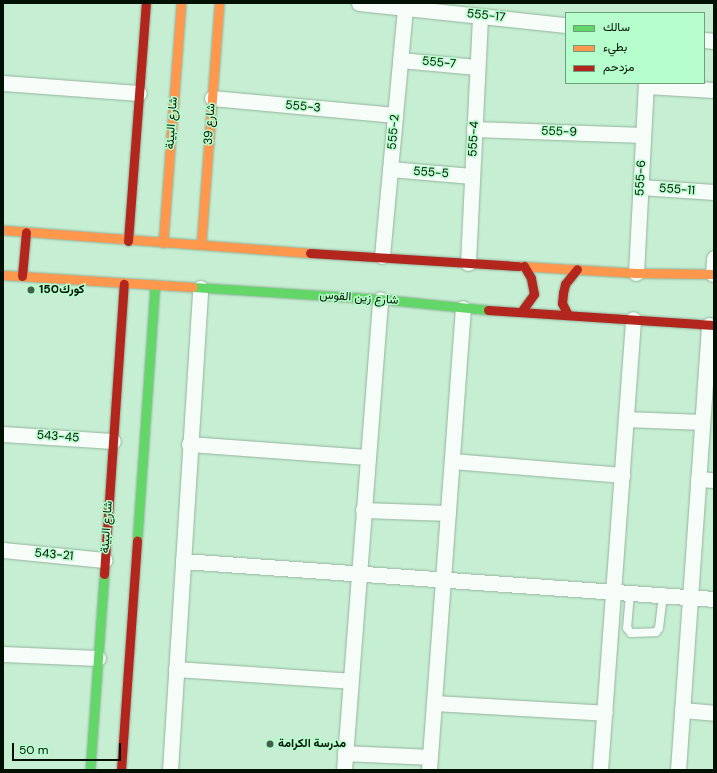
<!DOCTYPE html>
<html>
<head>
<meta charset="utf-8">
<style>
	body { margin:0 }
	#map { position:relative; width:717px; height:773px; overflow:hidden; background:#c6eed2; font-family:"DM Sans",Vazirmatn,sans-serif }
	div>[style] { position:absolute }
	.roads { filter:drop-shadow(0 0 1px #93b39d) drop-shadow(0 0 1px #93b39d) }
	.lane>* { height:8px; margin:-4px; padding:0 4px; transform-origin:4px; border-radius:4px; background:#f6fcf8 }
	.street>* { height:15px; margin:-7.5px; padding:0 7.5px; transform-origin:7.5px; border-radius:7.5px; background:#f6fcf8 }
	.fast>* { height:9px; margin:-4.5px; padding:0 4.5px; transform-origin:4.5px; border-radius:4.5px; background:#63d668 }
	.slow>* { height:9px; margin:-4.5px; padding:0 4.5px; transform-origin:4.5px; border-radius:4.5px; background:#ff974d }
	.jam>* { height:9px; margin:-4.5px; padding:0 4.5px; transform-origin:4.5px; border-radius:4.5px; background:#b3261e }
	.dots>* { width:11px; height:11px; translate:-50% -50%; box-sizing:border-box; border:2px solid #b6fecc; border-radius:50% }
	span { translate:-50% -50%; white-space:nowrap; text-align:center; line-height:1.15; -webkit-text-stroke:3px #b6fecc; paint-order:stroke }
	.street-label { font-size:12px; color:#001103 }
	.poi-label { font-size:12px; color:#001103; font-weight:700 }
	.left { translate:0 -50%; text-align:left }
	.frame { position:absolute; inset:0; border:4px solid #001103; pointer-events:none }
	.legend { position:absolute; left:565px; top:12px; width:140px; height:72px; box-sizing:border-box; background:#b6fecc; border:1px solid #6d9f7c; margin:0; padding:5px 7px; list-style:none; font-size:12px; color:#001103 }
	.legend li { display:flex; align-items:center; gap:8px; height:20px }
	.legend b { width:20px; border:1px solid #6d9f7c }
	.scale { position:absolute; left:12px; top:743px; width:109px; height:18px; box-sizing:border-box; border:2px solid #001103; border-top:0; padding-left:5px; font-size:12px; line-height:14px; white-space:nowrap; color:#001103; -webkit-text-stroke:3px #b6fecc; paint-order:stroke }
</style>
</head>
<body>
<div id="map">
	<div class="roads">
		<div class="lane">
			<div style="left:630px;top:594px;width:34px;rotate:95deg"></div>
			<div style="left:627px;top:628px;width:6px;rotate:51deg"></div>
			<div style="left:631px;top:633px;width:25px;rotate:-2deg"></div>
			<div style="left:656px;top:632px;width:5px;rotate:-53deg"></div>
			<div style="left:659px;top:628px;width:32px;rotate:-83deg"></div>
		</div>
		<div class="street">
			<div style="left:359px;top:3px;width:208px;rotate:6.1deg"></div>
			<div style="left:704px;top:40px;width:10px;rotate:6deg"></div>
			<div style="left:400px;top:60px;width:77px;rotate:5.2deg"></div>
			<div style="left:3px;top:83px;width:136px;rotate:4.2deg"></div>
			<div style="left:646px;top:86px;width:68px;rotate:3.4deg"></div>
			<div style="left:212px;top:98px;width:184px;rotate:5.3deg"></div>
			<div style="left:474px;top:129px;width:169px;rotate:2deg"></div>
			<div style="left:390px;top:169px;width:82px;rotate:4.9deg"></div>
			<div style="left:640px;top:187px;width:74px;rotate:3.9deg"></div>
			<div style="left:382px;top:256px;width:249px;rotate:-84.7deg"></div>
			<div style="left:468px;top:263px;width:247px;rotate:-87.2deg"></div>
			<div style="left:636px;top:273px;width:190px;rotate:-87deg"></div>
			<div style="left:713px;top:274px;width:16px;rotate:-86deg"></div>
			<div style="left:626px;top:419px;width:76px;rotate:2.3deg"></div>
			<div style="left:3px;top:434px;width:110px;rotate:3.6deg"></div>
			<div style="left:189px;top:444px;width:178px;rotate:4.2deg"></div>
			<div style="left:452px;top:461px;width:171px;rotate:4.7deg"></div>
			<div style="left:698px;top:479px;width:16px;rotate:4deg"></div>
			<div style="left:363px;top:510px;width:85px;rotate:2deg"></div>
			<div style="left:3px;top:550px;width:102px;rotate:5.6deg"></div>
			<div style="left:183px;top:561px;width:532px;rotate:4.09deg"></div>
			<div style="left:3px;top:654px;width:95px;rotate:2.4deg"></div>
			<div style="left:176px;top:669px;width:174px;rotate:3.9deg"></div>
			<div style="left:434px;top:703px;width:171px;rotate:3.3deg"></div>
			<div style="left:682px;top:710px;width:32px;rotate:5deg"></div>
			<div style="left:345px;top:753px;width:85px;rotate:2.7deg"></div>
			<div style="left:170px;top:770px;width:483px;rotate:-86.4deg"></div>
			<div style="left:344px;top:770px;width:472px;rotate:-85.6deg"></div>
			<div style="left:429px;top:770px;width:463px;rotate:-85.8deg"></div>
			<div style="left:600px;top:770px;width:452px;rotate:-85.8deg"></div>
			<div style="left:678px;top:770px;width:446px;rotate:-86deg"></div>
		</div>
		<div class="fast">
			<div style="left:193px;top:287px;width:187px;rotate:3.7deg"></div>
			<div style="left:380px;top:299px;width:109px;rotate:5.8deg"></div>
			<div style="left:137px;top:541px;width:257px;rotate:-86deg"></div>
			<div style="left:90px;top:770px;width:196px;rotate:-85.9deg"></div>
		</div>
		<div class="slow">
			<div style="left:3px;top:230px;width:308px;rotate:4.3deg"></div>
			<div style="left:163px;top:243px;width:241px;rotate:-85.7deg"></div>
			<div style="left:201px;top:245px;width:243px;rotate:-85.7deg"></div>
			<div style="left:519px;top:266px;width:117px;rotate:3.4deg"></div>
			<div style="left:636px;top:273px;width:78px;rotate:0.7deg"></div>
			<div style="left:3px;top:275px;width:190px;rotate:3.6deg"></div>
		</div>
		<div class="jam">
			<div style="left:128px;top:241px;width:239px;rotate:-85.7deg"></div>
			<div style="left:310px;top:253px;width:209px;rotate:3.6deg"></div>
			<div style="left:22px;top:276px;width:44px;rotate:-84.8deg"></div>
			<div style="left:488px;top:310px;width:226px;rotate:3.8deg"></div>
			<div style="left:521px;top:312px;width:22px;rotate:-54deg"></div>
			<div style="left:534px;top:294px;width:16px;rotate:-101deg"></div>
			<div style="left:531px;top:278px;width:14px;rotate:-120deg"></div>
			<div style="left:568px;top:315px;width:13px;rotate:-117deg"></div>
			<div style="left:562px;top:303px;width:10px;rotate:-84deg"></div>
			<div style="left:563px;top:293px;width:9px;rotate:-77deg"></div>
			<div style="left:565px;top:284px;width:19px;rotate:-51deg"></div>
			<div style="left:104px;top:574px;width:291px;rotate:-86.1deg"></div>
			<div style="left:121px;top:770px;width:230px;rotate:-86deg"></div>
		</div>
	</div>
	<div class="dots">
		<div style="left:31px;top:290px;background:#455e4b"></div>
		<div style="left:270px;top:744px;background:#455e4b"></div>
	</div>
	<div class="street-label">
		<span style="left:486px;top:16px;rotate:6deg">555-17</span>
		<span style="left:439px;top:63px;rotate:5deg">555-7</span>
		<span style="left:303px;top:107px;rotate:5deg">555-3</span>
		<span style="left:172px;top:123px;rotate:-86deg">شارع البيئة</span>
		<span style="left:210px;top:124px;rotate:-86deg">شارع 39</span>
		<span style="left:394px;top:132px;rotate:-85deg">555-2</span>
		<span style="left:559px;top:132px;rotate:2deg">555-9</span>
		<span style="left:474px;top:139px;rotate:-87deg">555-4</span>
		<span style="left:431px;top:173px;rotate:4deg">555-5</span>
		<span style="left:641px;top:178px;rotate:-87deg">555-6</span>
		<span style="left:677px;top:190px;rotate:4deg">555-11</span>
		<span style="left:359px;top:298px;rotate:4deg">شارع زين القوس</span>
		<span style="left:58px;top:437px;rotate:4deg">543-45</span>
		<span style="left:107px;top:527px;rotate:-86deg">شارع البيئة</span>
		<span style="left:54px;top:555px;rotate:5deg">543-21</span>
	</div>
	<div class="poi-label">
		<span class="left" style="left:39px;top:290px">كورك150</span>
		<span class="left" style="left:278px;top:744px">مدرسة الكرامة</span>
	</div>
	<div class="frame"></div>
	<ul class="legend">
	<li><b style="height:5px;background:#63d668"></b>سالك</li>
	<li><b style="height:5px;background:#ff974d"></b>بطيء</li>
	<li><b style="height:5px;background:#b3261e"></b>مزدحم</li>
	</ul>
	<div class="scale">50 m</div>
</div>
</body>
</html>
